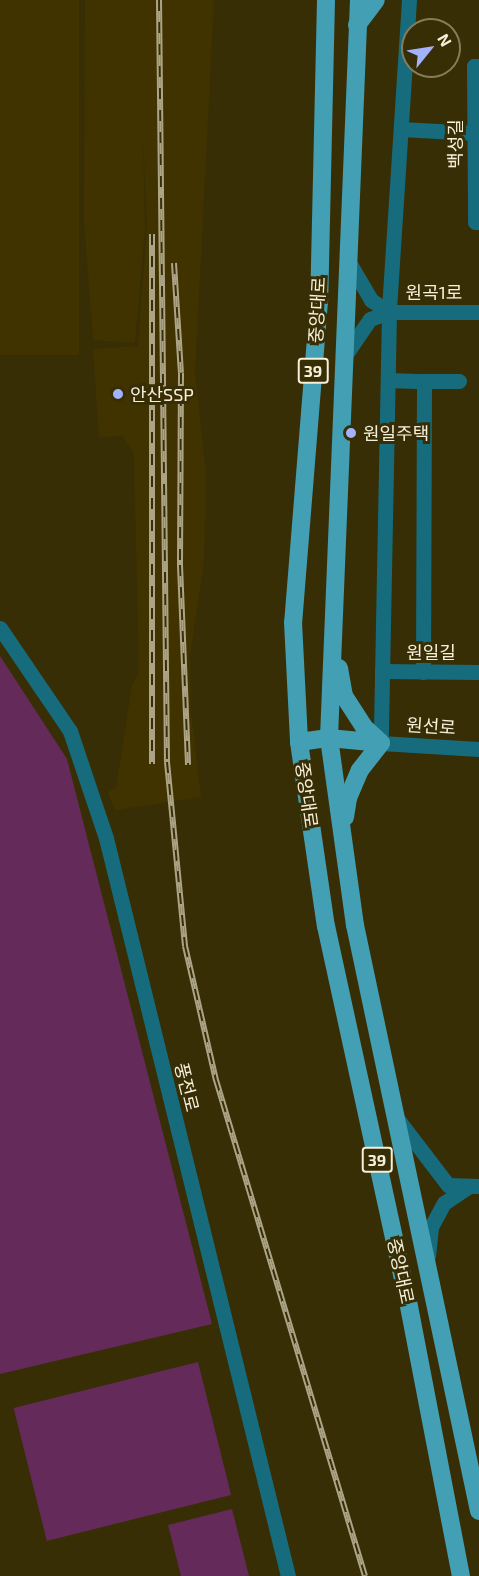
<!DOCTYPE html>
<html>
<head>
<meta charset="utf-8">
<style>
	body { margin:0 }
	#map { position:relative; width:479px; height:1576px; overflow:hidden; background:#382e05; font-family:"Exo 2","Noto Sans KR",sans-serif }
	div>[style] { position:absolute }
	.built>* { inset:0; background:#403300; transform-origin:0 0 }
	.green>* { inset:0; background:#642a5a; transform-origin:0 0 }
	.minor>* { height:15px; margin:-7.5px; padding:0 7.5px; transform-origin:7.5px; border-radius:7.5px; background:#166c7c }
	.major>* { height:18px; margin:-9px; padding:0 9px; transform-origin:9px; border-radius:9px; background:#439fb3 }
	.rail>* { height:6px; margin-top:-3px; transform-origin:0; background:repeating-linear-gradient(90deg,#382e05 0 11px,#aca487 0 22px); box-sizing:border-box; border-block:2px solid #aca487 }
	.dots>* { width:16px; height:16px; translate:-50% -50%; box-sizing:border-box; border:3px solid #382e05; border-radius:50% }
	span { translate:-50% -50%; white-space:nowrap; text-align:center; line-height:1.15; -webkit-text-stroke:6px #382e05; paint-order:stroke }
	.shield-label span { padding:2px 4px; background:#382e05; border:2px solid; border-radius:4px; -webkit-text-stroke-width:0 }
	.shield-label { font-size:16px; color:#f6f0db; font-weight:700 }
	.street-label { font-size:18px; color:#f6f0db }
	.poi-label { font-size:18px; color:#f6f0db }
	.left { translate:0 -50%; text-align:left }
	.north { position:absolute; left:401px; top:18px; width:60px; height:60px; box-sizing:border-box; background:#382e05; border:2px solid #847c5b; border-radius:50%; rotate:60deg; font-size:16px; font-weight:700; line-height:24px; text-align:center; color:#f6f0db }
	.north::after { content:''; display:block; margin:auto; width:21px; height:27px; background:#a2b2fd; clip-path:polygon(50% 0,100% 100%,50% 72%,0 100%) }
</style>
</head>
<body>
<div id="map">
	<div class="built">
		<div style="left:0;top:0;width:79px;height:355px"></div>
		<div style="clip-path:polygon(85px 0,214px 0,195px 373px,206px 475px,204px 561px,190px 655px,191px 713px,201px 797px,115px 810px,108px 792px,116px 788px,132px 686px,139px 672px,134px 453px,122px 436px,99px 437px,93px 349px,138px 346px,147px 227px,143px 133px,145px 229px,135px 343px,93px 340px,84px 220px)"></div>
	</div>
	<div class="green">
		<div style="clip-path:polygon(0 656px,67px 759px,212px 1324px,0 1374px)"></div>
		<div style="left:198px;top:1362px;width:137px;height:190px;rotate:76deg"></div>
		<div style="clip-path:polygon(232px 1509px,249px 1576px,181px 1576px,168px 1525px)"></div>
	</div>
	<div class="minor">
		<div style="left:409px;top:0;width:313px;rotate:93.7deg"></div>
		<div style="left:389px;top:312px;width:431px;rotate:91.1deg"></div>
		<div style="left:381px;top:743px;width:98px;rotate:3.5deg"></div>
		<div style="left:479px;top:66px;width:5px;rotate:180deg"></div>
		<div style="left:474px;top:66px;width:156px;rotate:89.6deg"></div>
		<div style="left:475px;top:222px;width:4px"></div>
		<div style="left:401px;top:129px;width:73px;rotate:3.1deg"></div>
		<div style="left:350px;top:264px;width:42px;rotate:59.7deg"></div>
		<div style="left:371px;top:300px;width:22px;rotate:34deg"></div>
		<div style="left:346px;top:354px;width:42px;rotate:-55.6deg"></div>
		<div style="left:370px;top:319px;width:20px;rotate:-20deg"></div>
		<div style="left:389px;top:312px;width:90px"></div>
		<div style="left:388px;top:380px;width:36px;rotate:2deg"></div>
		<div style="left:0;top:628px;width:125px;rotate:55.8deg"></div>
		<div style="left:70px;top:731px;width:113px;rotate:71.4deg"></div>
		<div style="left:106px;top:838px;width:760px;rotate:76.15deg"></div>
		<div style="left:382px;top:671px;width:97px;rotate:0.6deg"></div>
		<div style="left:423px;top:672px;width:291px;rotate:-89.8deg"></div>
		<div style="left:424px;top:381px;width:35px"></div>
		<div style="left:399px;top:1121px;width:81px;rotate:52.6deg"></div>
		<div style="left:448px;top:1185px;width:31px;rotate:2deg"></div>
		<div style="left:428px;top:1256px;width:29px;rotate:-84deg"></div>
		<div style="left:431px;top:1227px;width:27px;rotate:-62deg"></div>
		<div style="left:444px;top:1203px;width:30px;rotate:-34deg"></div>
	</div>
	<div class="major">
		<div style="left:326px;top:0;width:301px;rotate:91.3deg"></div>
		<div style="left:319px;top:301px;width:322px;rotate:94.6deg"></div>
		<div style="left:293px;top:622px;width:120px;rotate:87.1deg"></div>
		<div style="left:299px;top:742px;width:186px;rotate:81.7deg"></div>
		<div style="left:326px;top:926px;width:379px;rotate:77.7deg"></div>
		<div style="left:407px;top:1296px;width:285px;rotate:79.1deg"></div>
		<div style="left:359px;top:0;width:739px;rotate:92.33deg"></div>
		<div style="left:329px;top:738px;width:189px;rotate:82.1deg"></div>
		<div style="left:355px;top:925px;width:599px;rotate:78.05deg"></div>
		<div style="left:357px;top:25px;width:31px;rotate:-53deg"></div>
		<div style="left:339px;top:668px;width:28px;rotate:80deg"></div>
		<div style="left:344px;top:696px;width:37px;rotate:57deg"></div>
		<div style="left:364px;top:727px;width:23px;rotate:43deg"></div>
		<div style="left:299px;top:742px;width:30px;rotate:-8deg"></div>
		<div style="left:329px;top:738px;width:52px;rotate:5.5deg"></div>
		<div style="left:345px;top:817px;width:19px;rotate:-81deg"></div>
		<div style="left:348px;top:798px;width:30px;rotate:-67deg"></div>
		<div style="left:360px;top:770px;width:34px;rotate:-52deg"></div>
	</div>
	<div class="rail">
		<div style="left:159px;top:0;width:762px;rotate:89.4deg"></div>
		<div style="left:167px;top:762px;width:185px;rotate:84.4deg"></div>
		<div style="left:185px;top:946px;width:138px;rotate:77deg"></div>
		<div style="left:216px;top:1080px;width:518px;rotate:73.28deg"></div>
		<div style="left:152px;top:234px;width:530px;rotate:90deg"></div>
		<div style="left:174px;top:263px;width:110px;rotate:86.4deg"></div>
		<div style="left:181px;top:373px;width:192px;rotate:90.3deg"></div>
		<div style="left:180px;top:565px;width:200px;rotate:87.7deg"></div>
	</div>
	<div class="dots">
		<div style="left:118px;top:394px;background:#a2b2fd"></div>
		<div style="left:351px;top:433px;background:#a2b2fd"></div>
	</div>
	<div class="shield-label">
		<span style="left:313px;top:371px">39</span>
		<span style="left:377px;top:1160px">39</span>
	</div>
	<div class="street-label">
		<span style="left:455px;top:144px;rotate:-90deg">백성길</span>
		<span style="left:434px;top:292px">원곡1로</span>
		<span style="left:317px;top:310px;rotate:-87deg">중앙대로</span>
		<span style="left:431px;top:652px">원일길</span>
		<span style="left:431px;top:726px;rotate:4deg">원선로</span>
		<span style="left:307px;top:795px;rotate:82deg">중앙대로</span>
		<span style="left:187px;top:1087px;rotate:76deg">풍전로</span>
		<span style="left:401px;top:1271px;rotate:78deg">중앙대로</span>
	</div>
	<div class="poi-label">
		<span class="left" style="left:130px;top:394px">안산SSP</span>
		<span class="left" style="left:363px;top:433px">원일주택</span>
	</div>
	<div class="north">N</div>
</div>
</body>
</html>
